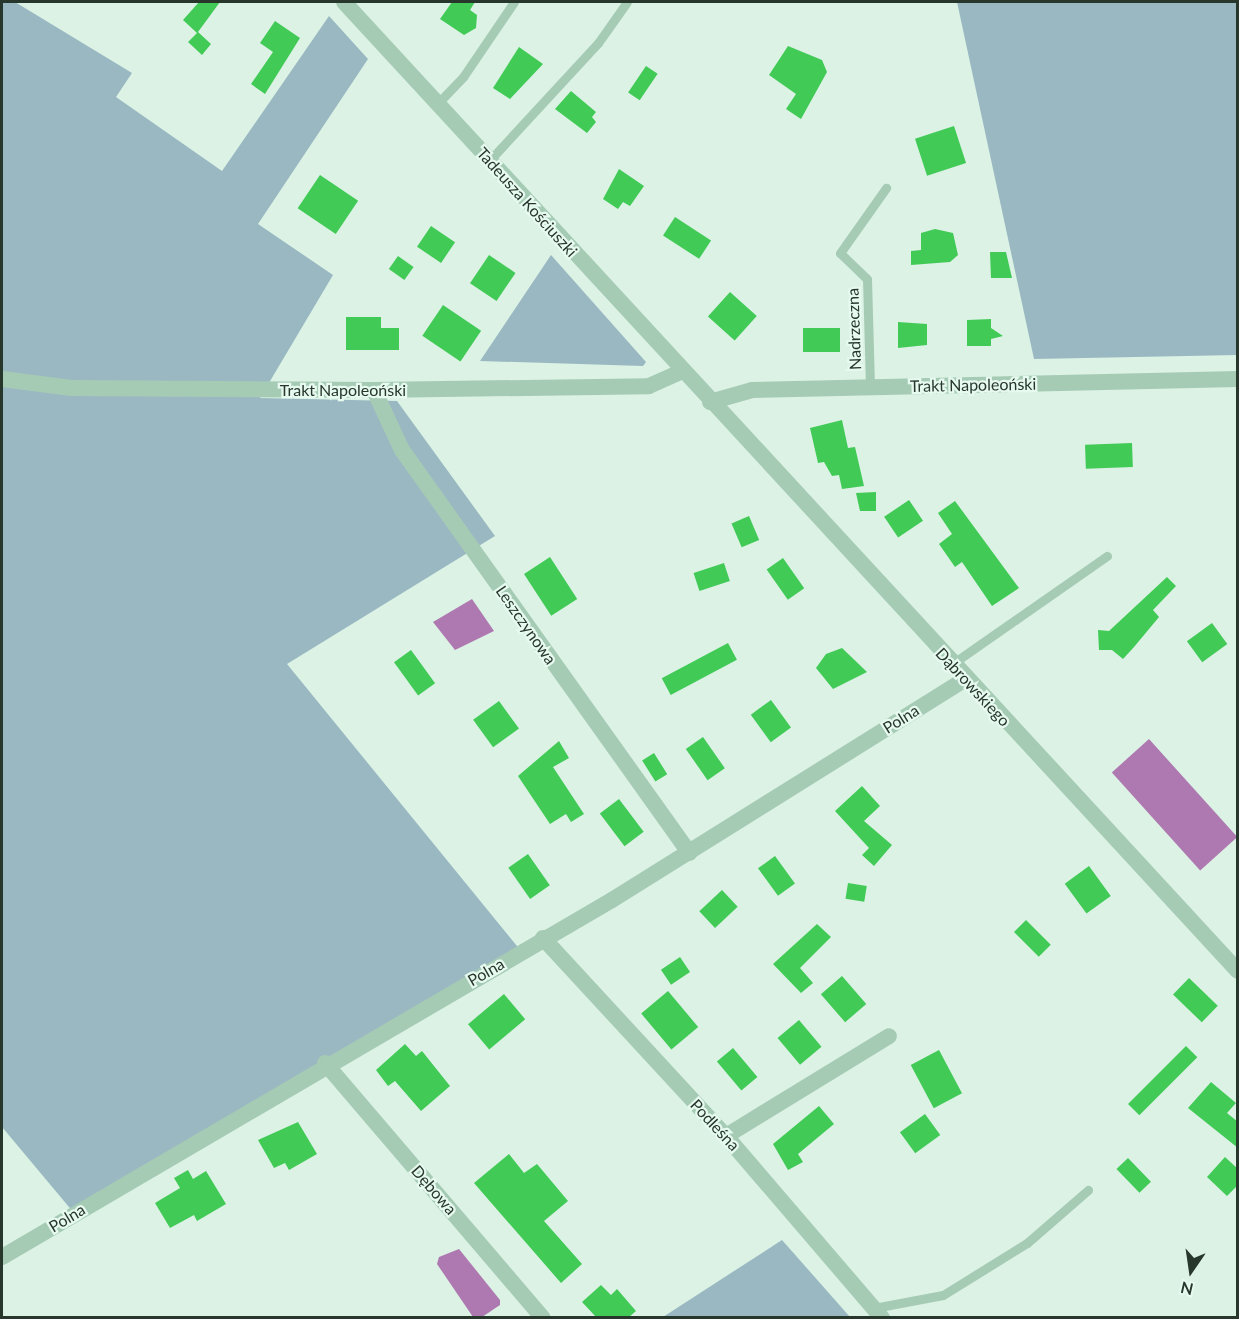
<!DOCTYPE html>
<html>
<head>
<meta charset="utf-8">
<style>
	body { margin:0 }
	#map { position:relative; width:1239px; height:1319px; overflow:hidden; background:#dbf2e5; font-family:Lato,sans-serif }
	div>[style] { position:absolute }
	.green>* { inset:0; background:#9ab8c2 }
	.water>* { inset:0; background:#ae79b0; transform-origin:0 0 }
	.building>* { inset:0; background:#42ca57; transform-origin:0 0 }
	.service>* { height:9px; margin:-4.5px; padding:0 4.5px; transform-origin:4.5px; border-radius:4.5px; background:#a6cbb4 }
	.minor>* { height:16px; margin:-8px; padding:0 8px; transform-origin:8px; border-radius:8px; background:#a6cbb4 }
	.tertiary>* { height:16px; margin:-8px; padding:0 8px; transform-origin:8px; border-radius:8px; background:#a6cbb4 }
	span { translate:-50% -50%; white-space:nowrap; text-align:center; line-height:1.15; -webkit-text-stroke:4.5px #e7faf0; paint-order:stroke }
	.street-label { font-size:16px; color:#27372b }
	.frame { position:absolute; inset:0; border:3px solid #27372b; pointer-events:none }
	.north { position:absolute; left:1161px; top:1241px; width:60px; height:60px; -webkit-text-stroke:4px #e7faf0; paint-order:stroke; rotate:193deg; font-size:16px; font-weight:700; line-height:24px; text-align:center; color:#27372b }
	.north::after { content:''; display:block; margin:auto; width:21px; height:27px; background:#27372b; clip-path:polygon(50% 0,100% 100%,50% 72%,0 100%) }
</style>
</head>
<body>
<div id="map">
	<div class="green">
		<div style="clip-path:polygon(2px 2px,15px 2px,132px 73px,116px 97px,222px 171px,329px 16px,368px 59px,258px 224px,333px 275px,260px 398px,397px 401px,495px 536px,287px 664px,521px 951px,74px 1213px,2px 1127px)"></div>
		<div style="clip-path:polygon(957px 2px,1237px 2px,1237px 355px,1034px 359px)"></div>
		<div style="clip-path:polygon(551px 255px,646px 362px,643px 366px,480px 361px)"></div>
		<div style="clip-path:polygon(782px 1240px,850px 1317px,663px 1317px)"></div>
	</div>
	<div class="water">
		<div style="clip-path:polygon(472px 599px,494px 631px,455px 650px,433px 622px)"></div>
		<div style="left:1149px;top:739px;width:132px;height:50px;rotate:48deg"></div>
		<div style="clip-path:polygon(459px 1249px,500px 1300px,500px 1305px,482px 1317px,473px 1317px,437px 1264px,439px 1257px)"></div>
	</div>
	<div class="building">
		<div style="clip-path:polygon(199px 2px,220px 2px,198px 32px,211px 44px,202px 55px,188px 42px,197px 33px,183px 20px)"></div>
		<div style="clip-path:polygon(452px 2px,475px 2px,470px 10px,477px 15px,476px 28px,464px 35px,440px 19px)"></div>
		<div style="clip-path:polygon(275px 21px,300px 38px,265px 94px,251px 84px,273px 52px,260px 43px)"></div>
		<div style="clip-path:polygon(788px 46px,822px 60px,827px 72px,801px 119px,786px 109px,796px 94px,769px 75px)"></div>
		<div style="clip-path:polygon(519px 47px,543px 64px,510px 99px,493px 88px)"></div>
		<div style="left:646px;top:66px;width:14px;height:32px;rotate:34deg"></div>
		<div style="clip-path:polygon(571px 91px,596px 112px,592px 117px,596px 122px,587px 133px,555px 109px)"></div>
		<div style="left:954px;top:126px;width:39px;height:41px;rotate:72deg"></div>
		<div style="clip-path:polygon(619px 169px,644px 186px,630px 206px,623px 202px,618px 209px,603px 199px)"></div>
		<div style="left:320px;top:175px;width:46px;height:40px;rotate:34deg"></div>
		<div style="left:675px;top:217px;width:43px;height:22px;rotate:33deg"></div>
		<div style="left:431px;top:226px;width:29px;height:25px;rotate:34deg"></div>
		<div style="clip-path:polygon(935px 229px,953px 233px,958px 255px,950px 262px,911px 265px,911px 251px,921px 250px,921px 233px)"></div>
		<div style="clip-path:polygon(990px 252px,1006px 252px,1012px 278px,991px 278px)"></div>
		<div style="left:489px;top:255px;width:32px;height:34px;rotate:34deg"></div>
		<div style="left:398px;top:256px;width:19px;height:16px;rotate:35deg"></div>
		<div style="left:730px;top:292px;width:36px;height:33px;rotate:42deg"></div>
		<div style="left:443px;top:305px;width:46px;height:37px;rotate:34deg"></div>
		<div style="clip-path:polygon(346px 317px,381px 317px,381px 328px,399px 328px,399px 350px,346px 350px)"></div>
		<div style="clip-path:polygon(991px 319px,991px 328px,1003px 336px,991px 339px,991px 346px,967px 346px,967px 320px)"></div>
		<div style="clip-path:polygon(898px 322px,927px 324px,927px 345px,898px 348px)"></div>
		<div style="left:803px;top:328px;width:37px;height:24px"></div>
		<div style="clip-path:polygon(842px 420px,848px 448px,855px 447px,864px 486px,842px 489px,839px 475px,832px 476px,824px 462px,818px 463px,810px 428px)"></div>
		<div style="left:1132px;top:443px;width:24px;height:47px;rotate:88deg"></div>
		<div style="clip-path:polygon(876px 492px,876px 511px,860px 511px,856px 493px)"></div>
		<div style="left:909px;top:500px;width:25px;height:30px;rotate:56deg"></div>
		<div style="clip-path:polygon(955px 501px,1019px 588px,992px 606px,962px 562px,955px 567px,939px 544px,952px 534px,938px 513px)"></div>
		<div style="left:749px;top:516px;width:26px;height:19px;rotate:67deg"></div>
		<div style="left:550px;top:557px;width:50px;height:31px;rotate:57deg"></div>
		<div style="left:783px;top:558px;width:37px;height:20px;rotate:55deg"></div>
		<div style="left:724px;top:563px;width:19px;height:32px;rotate:72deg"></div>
		<div style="clip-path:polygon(1167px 577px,1176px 586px,1153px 610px,1159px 617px,1134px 647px,1123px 659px,1112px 650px,1099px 650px,1098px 630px,1109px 631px)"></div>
		<div style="left:1212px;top:623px;width:26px;height:31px;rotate:54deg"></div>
		<div style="left:728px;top:643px;width:19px;height:75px;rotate:62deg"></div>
		<div style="clip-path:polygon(842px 648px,867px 672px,833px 689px,816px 668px,826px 654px)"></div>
		<div style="left:411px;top:650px;width:41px;height:21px;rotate:54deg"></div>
		<div style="left:771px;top:700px;width:34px;height:25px;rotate:54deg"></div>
		<div style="left:499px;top:701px;width:34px;height:32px;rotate:54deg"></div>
		<div style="left:703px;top:737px;width:38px;height:21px;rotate:55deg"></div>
		<div style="clip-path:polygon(559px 741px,569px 758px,553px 767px,584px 814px,571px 822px,566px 814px,550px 824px,518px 776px)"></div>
		<div style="left:654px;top:753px;width:25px;height:14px;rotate:58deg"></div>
		<div style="clip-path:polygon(862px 786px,880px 806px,864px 821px,892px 845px,874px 866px,862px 855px,869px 848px,835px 811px)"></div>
		<div style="left:619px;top:799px;width:41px;height:24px;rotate:53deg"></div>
		<div style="left:528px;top:854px;width:38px;height:24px;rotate:55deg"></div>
		<div style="left:775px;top:856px;width:34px;height:21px;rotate:54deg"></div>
		<div style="left:1089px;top:866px;width:37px;height:30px;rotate:54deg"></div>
		<div style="left:848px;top:883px;width:19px;height:16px;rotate:9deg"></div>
		<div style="left:722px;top:890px;width:23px;height:31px;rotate:47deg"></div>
		<div style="left:1026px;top:920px;width:35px;height:17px;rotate:45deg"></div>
		<div style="clip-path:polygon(817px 924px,831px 937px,800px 968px,813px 983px,801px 993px,773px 964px)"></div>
		<div style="left:680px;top:957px;width:18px;height:23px;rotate:56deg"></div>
		<div style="left:842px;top:976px;width:37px;height:28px;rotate:49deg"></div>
		<div style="left:1189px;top:978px;width:40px;height:23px;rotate:44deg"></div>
		<div style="left:668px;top:991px;width:47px;height:35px;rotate:50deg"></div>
		<div style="left:504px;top:994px;width:33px;height:47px;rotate:50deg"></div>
		<div style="left:799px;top:1020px;width:35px;height:28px;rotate:50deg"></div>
		<div style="clip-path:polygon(405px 1044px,416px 1056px,422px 1051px,450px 1086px,421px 1111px,395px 1081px,388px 1086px,376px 1070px)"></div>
		<div style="left:1186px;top:1046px;width:16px;height:82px;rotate:45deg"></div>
		<div style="left:733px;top:1048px;width:38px;height:21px;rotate:50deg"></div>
		<div style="left:939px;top:1050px;width:49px;height:32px;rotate:62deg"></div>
		<div style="clip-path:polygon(1211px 1082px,1236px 1103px,1227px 1113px,1238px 1122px,1238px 1148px,1188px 1108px)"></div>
		<div style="clip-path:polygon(819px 1106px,834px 1124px,798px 1154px,803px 1162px,788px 1170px,773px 1144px)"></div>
		<div style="left:925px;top:1114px;width:26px;height:31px;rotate:54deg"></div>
		<div style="clip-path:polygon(298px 1122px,317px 1154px,289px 1170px,285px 1163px,274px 1168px,258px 1140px)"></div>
		<div style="clip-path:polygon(509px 1154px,524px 1173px,537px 1164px,568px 1201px,544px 1221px,582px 1264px,561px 1283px,474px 1183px)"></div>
		<div style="clip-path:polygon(1225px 1157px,1238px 1169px,1238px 1185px,1227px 1196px,1207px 1177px)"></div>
		<div style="left:1128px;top:1158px;width:33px;height:16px;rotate:46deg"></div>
		<div style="clip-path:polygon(188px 1170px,193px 1179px,206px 1171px,226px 1204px,197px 1221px,194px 1215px,170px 1228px,155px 1203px,180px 1188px,174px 1178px)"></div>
		<div style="clip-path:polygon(601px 1285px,611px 1295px,617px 1289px,636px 1311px,629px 1317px,596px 1317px,582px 1302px)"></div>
	</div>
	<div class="service">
		<div style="left:437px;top:104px;width:37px;rotate:-46deg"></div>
		<div style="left:463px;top:77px;width:91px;rotate:-55.8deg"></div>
		<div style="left:489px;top:161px;width:161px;rotate:-47.3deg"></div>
		<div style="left:598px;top:43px;width:50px;rotate:-54.7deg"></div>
		<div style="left:870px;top:386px;width:107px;rotate:-91.6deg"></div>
		<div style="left:867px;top:279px;width:37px;rotate:-136deg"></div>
		<div style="left:840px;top:253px;width:80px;rotate:-54.7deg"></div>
		<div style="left:952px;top:664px;width:189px;rotate:-34.9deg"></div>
		<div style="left:874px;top:1308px;width:70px;rotate:-10.7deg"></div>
		<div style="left:943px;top:1295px;width:99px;rotate:-31.8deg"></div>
		<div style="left:1027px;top:1243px;width:81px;rotate:-41deg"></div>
	</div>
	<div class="minor">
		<div style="left:2px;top:379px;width:70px;rotate:7.4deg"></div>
		<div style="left:71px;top:388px;width:303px;rotate:0.4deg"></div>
		<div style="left:374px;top:390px;width:275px;rotate:-0.8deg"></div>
		<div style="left:649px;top:386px;width:35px;rotate:-24deg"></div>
		<div style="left:374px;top:390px;width:66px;rotate:65deg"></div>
		<div style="left:402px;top:450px;width:495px;rotate:54.5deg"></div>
		<div style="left:710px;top:402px;width:44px;rotate:-15.9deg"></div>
		<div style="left:752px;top:390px;width:486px;rotate:-1.3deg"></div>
		<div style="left:543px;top:938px;width:270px;rotate:47.3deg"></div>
		<div style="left:726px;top:1136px;width:240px;rotate:49.4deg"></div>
		<div style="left:325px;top:1063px;width:335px;rotate:49.5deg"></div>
		<div style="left:726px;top:1136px;width:191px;rotate:-31.5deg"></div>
		<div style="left:2px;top:1257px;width:707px;rotate:-30.34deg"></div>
		<div style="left:612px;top:900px;width:416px;rotate:-32deg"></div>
	</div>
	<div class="tertiary">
		<div style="left:344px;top:2px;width:1318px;rotate:47.31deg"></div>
	</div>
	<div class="street-label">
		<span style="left:527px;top:202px;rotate:48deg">Tadeusza Kościuszki</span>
		<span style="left:854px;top:329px;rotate:-92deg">Nadrzeczna</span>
		<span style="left:973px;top:385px;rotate:-1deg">Trakt Napoleoński</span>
		<span style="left:343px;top:390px">Trakt Napoleoński</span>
		<span style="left:526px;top:625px;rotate:55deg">Leszczynowa</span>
		<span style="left:973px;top:687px;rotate:47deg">Dąbrowskiego</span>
		<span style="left:901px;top:719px;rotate:-32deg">Polna</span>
		<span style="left:486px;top:972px;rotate:-30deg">Polna</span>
		<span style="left:715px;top:1125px;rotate:47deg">Podleśna</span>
		<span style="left:434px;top:1190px;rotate:49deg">Dębowa</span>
		<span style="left:67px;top:1218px;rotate:-31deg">Polna</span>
	</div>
	<div class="frame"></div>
	<div class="north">N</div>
</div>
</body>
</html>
